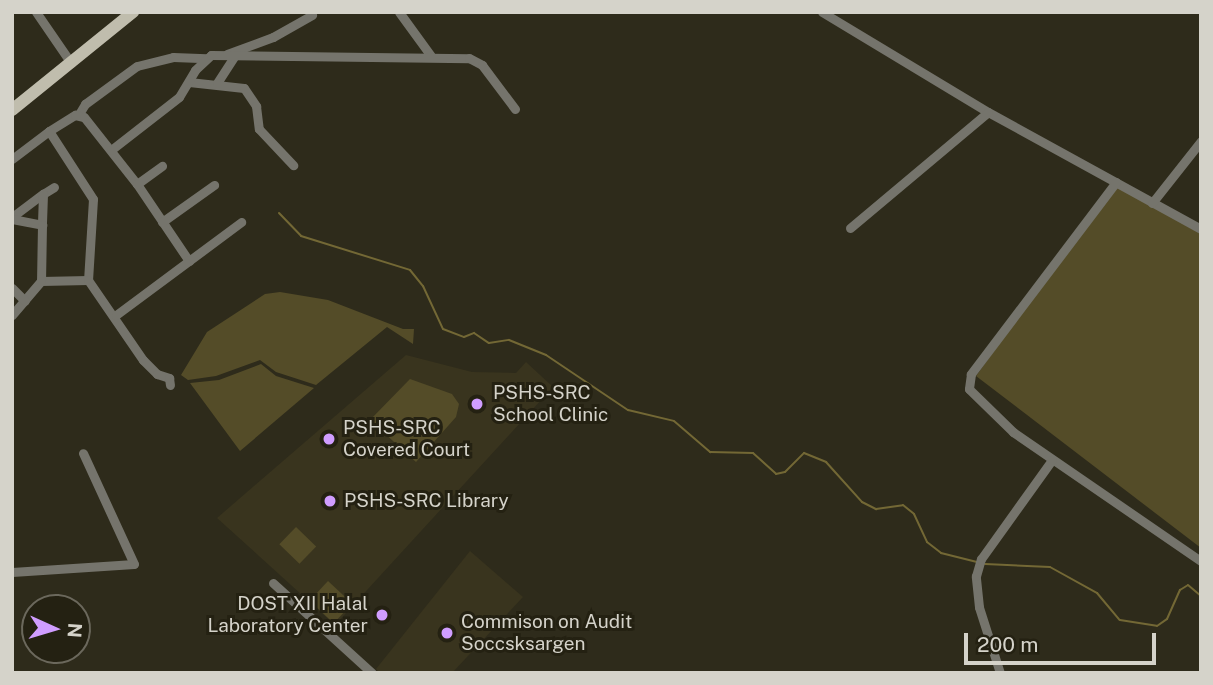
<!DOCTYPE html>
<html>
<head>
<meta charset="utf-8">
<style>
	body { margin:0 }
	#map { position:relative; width:1213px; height:685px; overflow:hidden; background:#2e2b1b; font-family:"Public Sans",sans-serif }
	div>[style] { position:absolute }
	.built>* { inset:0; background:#39341e }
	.green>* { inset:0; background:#544c28; transform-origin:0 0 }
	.stream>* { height:2px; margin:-1px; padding:0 1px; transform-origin:1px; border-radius:1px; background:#736835 }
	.minor>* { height:9px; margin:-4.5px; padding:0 4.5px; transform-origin:4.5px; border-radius:4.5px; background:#75746c }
	.major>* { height:12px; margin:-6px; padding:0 6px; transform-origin:6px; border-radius:6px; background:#c0bdad }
	.dots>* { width:19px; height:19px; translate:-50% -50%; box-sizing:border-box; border:4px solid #242112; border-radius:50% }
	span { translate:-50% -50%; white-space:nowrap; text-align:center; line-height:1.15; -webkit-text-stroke:6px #242112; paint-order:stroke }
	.poi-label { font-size:19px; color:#d5d3ca }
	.left { translate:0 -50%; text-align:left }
	.right { translate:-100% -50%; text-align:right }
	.frame { position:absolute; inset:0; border:14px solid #d5d3ca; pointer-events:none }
	.north { position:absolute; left:21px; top:594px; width:70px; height:70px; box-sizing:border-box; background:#242112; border:2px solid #6b685c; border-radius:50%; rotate:94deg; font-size:19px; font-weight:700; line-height:28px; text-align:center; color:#d5d3ca }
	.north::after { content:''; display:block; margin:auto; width:24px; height:32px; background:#d09dff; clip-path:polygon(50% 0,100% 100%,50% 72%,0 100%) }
	.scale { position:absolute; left:964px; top:633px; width:192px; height:32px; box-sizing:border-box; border:4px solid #d5d3ca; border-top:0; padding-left:9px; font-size:21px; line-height:24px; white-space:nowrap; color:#d5d3ca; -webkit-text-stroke:5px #242112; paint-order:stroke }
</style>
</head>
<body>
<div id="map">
	<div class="built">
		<div style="clip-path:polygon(406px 355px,472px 372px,516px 373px,526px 362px,553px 387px,335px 625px,217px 518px)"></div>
		<div style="clip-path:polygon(470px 551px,523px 597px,452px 673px,380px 673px,376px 669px)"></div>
	</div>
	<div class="green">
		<div style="clip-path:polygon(1116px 182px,1201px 227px,1201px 548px,976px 376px)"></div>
		<div style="clip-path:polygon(280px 292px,328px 300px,403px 329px,414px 329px,413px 344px,387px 327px,316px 385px,276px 372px,260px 360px,216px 376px,188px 380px,181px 375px,207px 332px,265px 294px)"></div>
		<div style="clip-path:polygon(261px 364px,276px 376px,314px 388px,240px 451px,190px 383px,219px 380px)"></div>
		<div style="clip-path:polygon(410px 379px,452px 394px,459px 404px,456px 417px,416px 462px,370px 420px)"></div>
		<div style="left:296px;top:527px;width:28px;height:24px;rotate:44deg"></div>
		<div style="left:328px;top:581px;width:33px;height:27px;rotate:43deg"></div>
	</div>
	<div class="stream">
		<div style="left:279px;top:213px;width:32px;rotate:46deg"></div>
		<div style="left:301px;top:236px;width:114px;rotate:17.3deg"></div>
		<div style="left:410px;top:270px;width:21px;rotate:51deg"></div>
		<div style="left:423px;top:286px;width:47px;rotate:65.1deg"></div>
		<div style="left:443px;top:329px;width:22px;rotate:21deg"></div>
		<div style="left:464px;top:337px;width:11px;rotate:-22deg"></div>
		<div style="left:474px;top:333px;width:18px;rotate:34deg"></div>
		<div style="left:489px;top:343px;width:20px;rotate:-9deg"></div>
		<div style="left:509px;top:340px;width:40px;rotate:22deg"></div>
		<div style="left:546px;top:355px;width:99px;rotate:33.9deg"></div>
		<div style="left:628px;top:410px;width:47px;rotate:13.4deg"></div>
		<div style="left:674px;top:421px;width:48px;rotate:40.7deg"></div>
		<div style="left:710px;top:452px;width:43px;rotate:1.3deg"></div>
		<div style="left:753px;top:453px;width:31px;rotate:42deg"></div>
		<div style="left:776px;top:474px;width:9px;rotate:-13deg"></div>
		<div style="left:785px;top:472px;width:27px;rotate:-45deg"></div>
		<div style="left:804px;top:453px;width:24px;rotate:22deg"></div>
		<div style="left:826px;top:462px;width:54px;rotate:48deg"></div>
		<div style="left:862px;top:502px;width:16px;rotate:27deg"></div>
		<div style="left:876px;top:509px;width:27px;rotate:-8deg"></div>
		<div style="left:903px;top:505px;width:14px;rotate:39deg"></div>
		<div style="left:914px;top:514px;width:31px;rotate:65deg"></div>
		<div style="left:927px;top:542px;width:18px;rotate:38deg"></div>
		<div style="left:941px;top:553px;width:36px;rotate:14deg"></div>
		<div style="left:985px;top:564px;width:65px;rotate:2.6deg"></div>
		<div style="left:1050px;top:567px;width:54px;rotate:29deg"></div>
		<div style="left:1097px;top:593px;width:35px;rotate:50deg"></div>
		<div style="left:1120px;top:620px;width:37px;rotate:9deg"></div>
		<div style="left:1157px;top:626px;width:12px;rotate:-35deg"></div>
		<div style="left:1167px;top:619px;width:32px;rotate:-66deg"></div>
		<div style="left:1180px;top:590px;width:9px;rotate:-32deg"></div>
		<div style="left:1188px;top:585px;width:17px;rotate:40deg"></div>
	</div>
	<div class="minor">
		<div style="left:36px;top:12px;width:62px;rotate:55.5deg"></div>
		<div style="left:399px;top:12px;width:54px;rotate:54deg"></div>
		<div style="left:822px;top:12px;width:194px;rotate:31.1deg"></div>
		<div style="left:988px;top:112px;width:243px;rotate:28.8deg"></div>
		<div style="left:227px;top:54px;width:49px;rotate:-20.3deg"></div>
		<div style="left:273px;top:37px;width:45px;rotate:-29.4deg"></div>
		<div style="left:189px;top:82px;width:55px;rotate:6.2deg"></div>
		<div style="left:244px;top:88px;width:22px;rotate:56deg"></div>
		<div style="left:256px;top:106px;width:23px;rotate:83deg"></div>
		<div style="left:259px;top:129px;width:50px;rotate:46.6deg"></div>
		<div style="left:217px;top:83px;width:33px;rotate:-57deg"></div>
		<div style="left:79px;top:114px;width:12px;rotate:-59deg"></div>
		<div style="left:85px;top:104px;width:64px;rotate:-36.2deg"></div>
		<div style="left:137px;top:66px;width:37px;rotate:-14deg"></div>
		<div style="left:173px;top:57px;width:33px;rotate:2deg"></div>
		<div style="left:49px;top:131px;width:31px;rotate:-32deg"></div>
		<div style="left:75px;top:115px;width:9px;rotate:13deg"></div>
		<div style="left:84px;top:117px;width:85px;rotate:51.7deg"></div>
		<div style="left:137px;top:184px;width:93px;rotate:56deg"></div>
		<div style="left:111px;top:150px;width:86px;rotate:-37.9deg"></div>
		<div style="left:179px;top:97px;width:31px;rotate:-59deg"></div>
		<div style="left:195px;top:70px;width:22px;rotate:-43deg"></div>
		<div style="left:211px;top:55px;width:258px;rotate:0.7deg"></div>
		<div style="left:469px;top:58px;width:15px;rotate:28deg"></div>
		<div style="left:482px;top:65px;width:55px;rotate:53.1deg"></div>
		<div style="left:12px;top:159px;width:46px;rotate:-37.1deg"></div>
		<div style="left:49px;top:131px;width:81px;rotate:57.1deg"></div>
		<div style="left:93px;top:199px;width:81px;rotate:93.5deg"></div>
		<div style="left:88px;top:280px;width:47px;rotate:178.8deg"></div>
		<div style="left:1116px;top:182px;width:241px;rotate:127.1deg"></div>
		<div style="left:971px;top:374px;width:15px;rotate:98deg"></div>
		<div style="left:969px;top:389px;width:62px;rotate:44.3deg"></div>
		<div style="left:1013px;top:432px;width:228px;rotate:34.5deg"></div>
		<div style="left:137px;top:184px;width:31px;rotate:-36deg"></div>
		<div style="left:43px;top:194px;width:13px;rotate:-32deg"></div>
		<div style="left:1152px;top:203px;width:79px;rotate:-51.7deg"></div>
		<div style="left:12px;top:217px;width:39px;rotate:-37deg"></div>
		<div style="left:43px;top:194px;width:31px;rotate:92deg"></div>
		<div style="left:12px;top:219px;width:31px;rotate:11deg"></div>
		<div style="left:42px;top:225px;width:56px;rotate:91deg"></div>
		<div style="left:41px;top:281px;width:45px;rotate:130.5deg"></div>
		<div style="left:162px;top:222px;width:64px;rotate:-35.4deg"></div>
		<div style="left:850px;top:228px;width:180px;rotate:-40deg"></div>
		<div style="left:88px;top:280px;width:97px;rotate:55.5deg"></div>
		<div style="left:143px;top:360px;width:20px;rotate:45deg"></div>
		<div style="left:157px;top:374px;width:13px;rotate:18deg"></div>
		<div style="left:169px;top:378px;width:7px;rotate:82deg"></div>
		<div style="left:12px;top:288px;width:18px;rotate:45deg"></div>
		<div style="left:116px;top:315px;width:156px;rotate:-36.6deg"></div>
		<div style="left:12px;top:572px;width:122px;rotate:-3.8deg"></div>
		<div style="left:134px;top:564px;width:122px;rotate:-114.7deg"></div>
		<div style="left:273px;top:583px;width:134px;rotate:42.3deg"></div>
		<div style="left:1000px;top:673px;width:69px;rotate:-107.7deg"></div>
		<div style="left:979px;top:607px;width:31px;rotate:-96deg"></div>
		<div style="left:976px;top:576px;width:18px;rotate:-74deg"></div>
		<div style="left:981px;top:559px;width:122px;rotate:-54.4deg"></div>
	</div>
	<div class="major">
		<div style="left:12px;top:110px;width:156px;rotate:-39deg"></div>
	</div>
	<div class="dots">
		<div style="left:477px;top:404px;background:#d09dff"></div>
		<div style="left:329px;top:439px;background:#d09dff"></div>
		<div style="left:330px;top:501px;background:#d09dff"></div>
		<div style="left:382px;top:615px;background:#d09dff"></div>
		<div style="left:447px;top:633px;background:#d09dff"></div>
	</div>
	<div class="poi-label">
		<span class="left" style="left:493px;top:404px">PSHS-SRC<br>School Clinic</span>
		<span class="left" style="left:343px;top:439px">PSHS-SRC<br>Covered Court</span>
		<span class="left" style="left:344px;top:501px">PSHS-SRC Library</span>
		<span class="right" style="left:368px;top:615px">DOST XII Halal<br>Laboratory Center</span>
		<span class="left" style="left:461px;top:633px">Commison on Audit<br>Soccsksargen</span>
	</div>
	<div class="frame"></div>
	<div class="north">N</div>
	<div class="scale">200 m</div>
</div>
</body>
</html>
